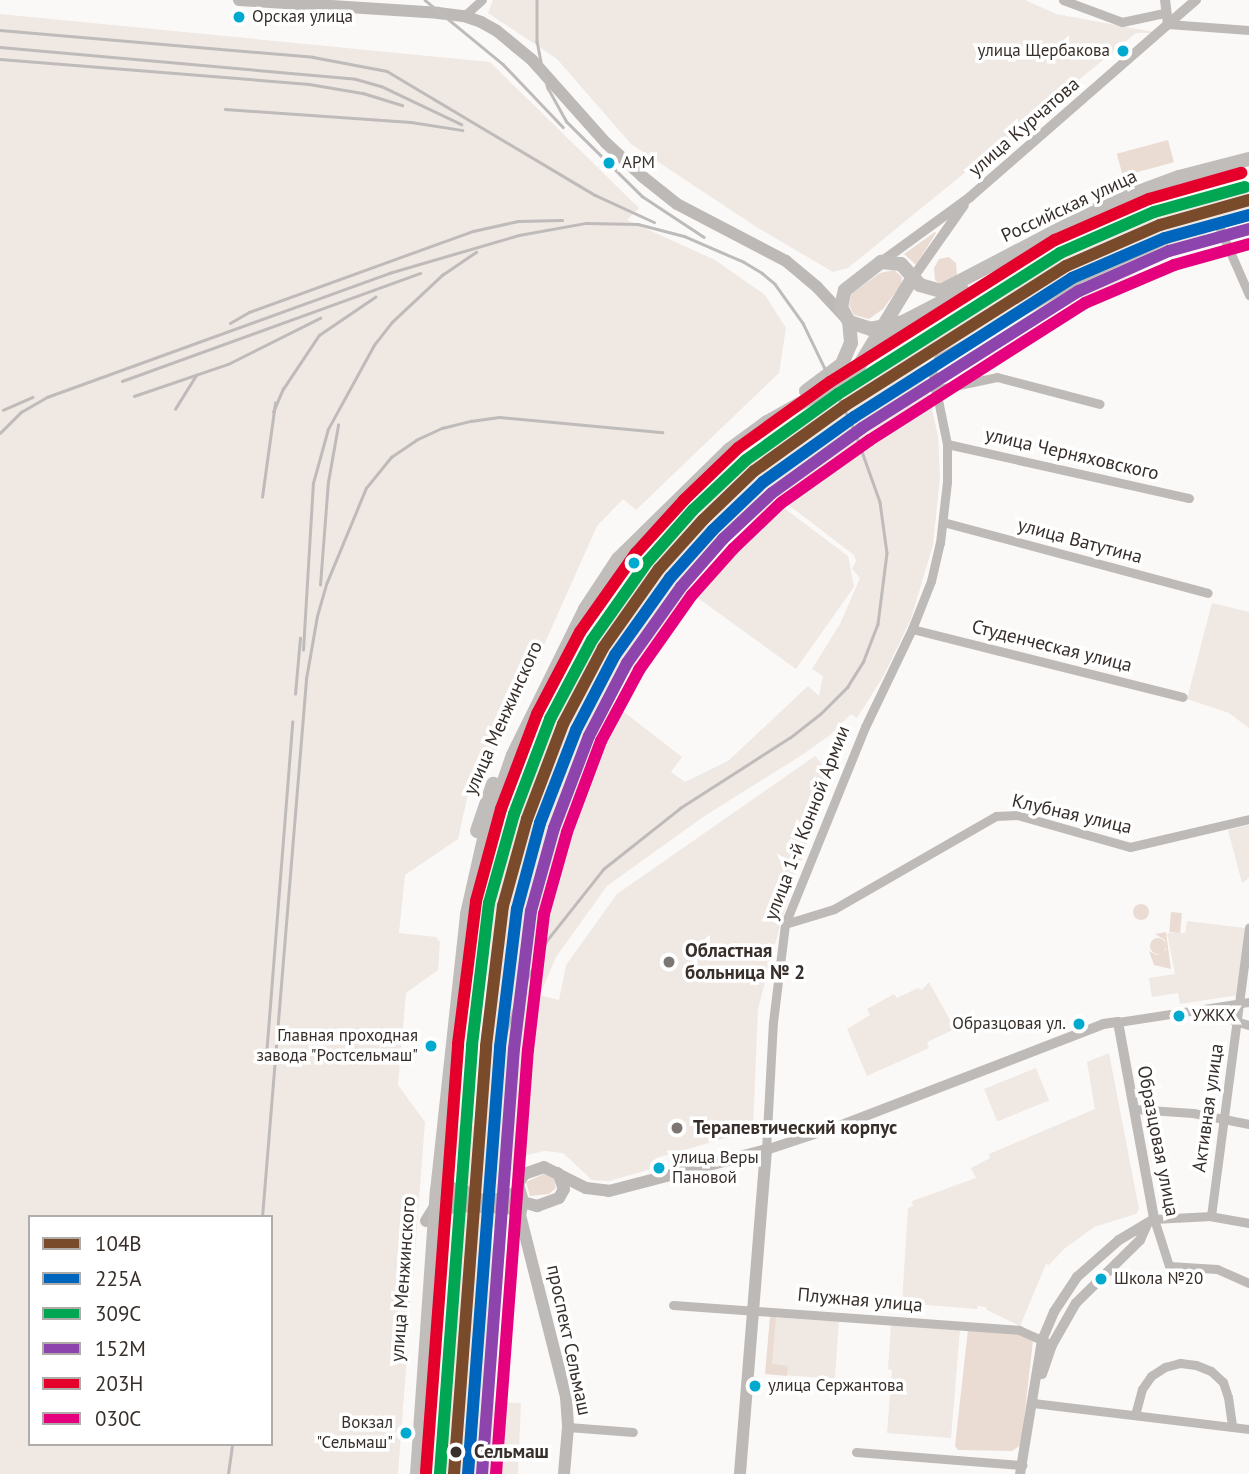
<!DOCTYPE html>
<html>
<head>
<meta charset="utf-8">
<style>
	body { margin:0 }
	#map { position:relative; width:1249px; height:1474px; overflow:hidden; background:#fbf9f7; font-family:"PT Sans",sans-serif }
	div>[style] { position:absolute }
	.built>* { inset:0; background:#f0e8e3; transform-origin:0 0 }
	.green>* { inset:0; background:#ebdcd3; transform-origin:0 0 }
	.round { border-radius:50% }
	.minor>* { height:9px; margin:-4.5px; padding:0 4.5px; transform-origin:4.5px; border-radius:4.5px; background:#bebab8 }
	.tertiary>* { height:10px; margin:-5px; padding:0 5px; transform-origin:5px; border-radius:5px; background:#bebab8 }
	.secondary>* { height:12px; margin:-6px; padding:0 6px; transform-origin:6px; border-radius:6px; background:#bdb9b6 }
	.primary>* { height:14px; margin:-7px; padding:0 7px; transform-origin:7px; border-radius:7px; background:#c0bdbb }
	.rail>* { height:2.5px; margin:-1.25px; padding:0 1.25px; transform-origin:1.25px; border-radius:1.25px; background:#bebbba }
	.rail-1>* { height:12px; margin:-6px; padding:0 6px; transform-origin:6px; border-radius:6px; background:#7a4b2a }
	.rail-2>* { height:12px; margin:-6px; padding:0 6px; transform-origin:6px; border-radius:6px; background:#0065bd }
	.rail-3>* { height:12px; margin:-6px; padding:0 6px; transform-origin:6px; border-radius:6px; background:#00a651 }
	.rail-4>* { height:12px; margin:-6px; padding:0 6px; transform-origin:6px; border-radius:6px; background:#8e44ad }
	.rail-5>* { height:12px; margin:-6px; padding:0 6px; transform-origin:6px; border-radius:6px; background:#e4002b }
	.rail-6>* { height:12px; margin:-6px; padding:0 6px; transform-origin:6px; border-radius:6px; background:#e5007d }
	.dots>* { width:19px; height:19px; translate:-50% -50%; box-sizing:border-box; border:4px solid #fff; border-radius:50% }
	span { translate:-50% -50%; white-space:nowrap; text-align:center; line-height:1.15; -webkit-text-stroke:7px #fff; paint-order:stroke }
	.bus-label { font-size:17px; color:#382f2a }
	.left { translate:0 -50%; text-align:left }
	.right { translate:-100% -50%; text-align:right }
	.street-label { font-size:19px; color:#382f2a }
	.poi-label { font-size:19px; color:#382f2a; font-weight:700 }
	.stop-label { font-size:19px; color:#382f2a; font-weight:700 }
	.legend { position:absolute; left:28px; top:1215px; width:245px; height:231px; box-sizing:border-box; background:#fff; border:2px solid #afacaa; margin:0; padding:9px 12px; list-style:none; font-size:21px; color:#382f2a }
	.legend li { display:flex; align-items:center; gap:14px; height:35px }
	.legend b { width:35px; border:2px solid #afacaa }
</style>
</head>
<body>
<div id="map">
	<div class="built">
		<div style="clip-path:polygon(493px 0,1025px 0,1056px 14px,1159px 33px,1136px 33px,848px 268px,833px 272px,758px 228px,631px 144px,557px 59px,488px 13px)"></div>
		<div style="clip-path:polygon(evenodd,0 14px,490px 62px,639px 208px,627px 220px,715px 260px,765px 295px,786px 328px,779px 373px,636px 510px,623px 499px,597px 526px,479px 791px,468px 794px,458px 839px,405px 875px,399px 933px,436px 937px,440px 942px,438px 970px,406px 993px,398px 1085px,425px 1122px,398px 1474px,0 1474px,0 14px,30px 1217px,271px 1217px,271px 1444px,30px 1444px,30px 1217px)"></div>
		<div style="clip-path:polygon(evenodd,1249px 183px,1249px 212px,1228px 218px,1213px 230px,1129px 277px,1088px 296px,990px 323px,922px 365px,938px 436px,940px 477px,933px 545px,911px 619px,883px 677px,857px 718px,851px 714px,830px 735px,802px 755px,703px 817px,607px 886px,556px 957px,540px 995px,559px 1000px,566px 965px,617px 894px,815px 756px,831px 775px,781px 922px,758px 1009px,753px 1127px,747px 1132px,656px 1158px,659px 1167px,609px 1181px,592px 1180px,563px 1153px,544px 1151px,527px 1155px,512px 1170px,503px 1169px,499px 1226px,490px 1228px,493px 1250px,500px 1260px,502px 1295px,492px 1299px,484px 1390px,490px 1402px,521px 1403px,518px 1474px,436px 1474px,460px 1160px,452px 1145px,456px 1125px,474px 1126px,495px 901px,529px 769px,555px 700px,620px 589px,655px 544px,755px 447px,874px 367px,1065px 248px,1174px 200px,1249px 183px,774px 494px,854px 555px,856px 561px,852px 569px,860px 578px,840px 624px,812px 669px,823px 676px,819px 696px,808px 686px,728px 761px,685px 782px,671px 772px,682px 757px,611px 702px,613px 694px,691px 593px,796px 669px,854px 587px,848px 556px,772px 499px,691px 592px,689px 580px,774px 494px)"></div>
		<div style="clip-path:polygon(1212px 603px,1249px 612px,1249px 728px,1229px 713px,1187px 699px)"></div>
		<div style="clip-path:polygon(1249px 825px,1249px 878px,1242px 883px,1228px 830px)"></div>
		<div style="clip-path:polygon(1187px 921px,1245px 928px,1239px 995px,1180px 1004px,1178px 993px,1152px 997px,1149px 978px,1175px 974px,1167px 933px,1185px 933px)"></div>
		<div style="clip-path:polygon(929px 982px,955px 1029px,927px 1042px,929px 1048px,867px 1076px,847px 1029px,870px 1015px,867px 1009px,894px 994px,897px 998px,918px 988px,922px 990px)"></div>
		<div style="clip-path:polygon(1109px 1053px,1139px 1209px,1136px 1214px,1094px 1227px,1064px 1249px,1049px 1265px,1046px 1264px,1020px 1326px,987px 1310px,986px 1307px,978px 1306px,977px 1309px,902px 1303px,908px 1208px,913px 1206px,912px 1201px,976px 1178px,971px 1168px,990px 1158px,989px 1154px,1095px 1109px,1087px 1062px)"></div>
		<div style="left:1036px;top:1068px;width:35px;height:56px;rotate:68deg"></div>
		<div style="left:770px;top:1317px;width:69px;height:57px;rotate:4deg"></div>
		<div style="clip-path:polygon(891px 1324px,960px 1330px,951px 1438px,887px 1433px,892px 1370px,888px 1369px)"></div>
	</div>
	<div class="green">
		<div style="left:1168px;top:140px;width:23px;height:53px;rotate:75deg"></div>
		<div style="clip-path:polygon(935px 232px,936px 233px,916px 265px,904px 254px)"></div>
		<div style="clip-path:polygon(949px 257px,956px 263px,957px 275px,941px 285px,935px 280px,934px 268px,939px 259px)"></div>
		<div style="clip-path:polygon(894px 270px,902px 277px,901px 285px,883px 309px,869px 319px,854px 315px,849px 305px,852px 293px,880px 273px)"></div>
		<div class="round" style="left:1133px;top:904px;width:16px;height:16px"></div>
		<div style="left:1171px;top:912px;width:11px;height:20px;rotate:5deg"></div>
		<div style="clip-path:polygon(1166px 932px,1171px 969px,1154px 965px,1149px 951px,1157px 955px,1166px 950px,1165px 940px,1155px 934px)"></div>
		<div class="round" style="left:1150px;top:938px;width:16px;height:16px"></div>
		<div style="clip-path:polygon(548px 1172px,552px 1174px,556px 1188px,549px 1194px,530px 1196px,526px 1182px)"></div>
		<div style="clip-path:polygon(770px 1317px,776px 1317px,772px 1364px,788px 1366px,787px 1376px,765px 1374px)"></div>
		<div style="clip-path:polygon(968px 1329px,1022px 1333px,1033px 1341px,1021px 1445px,1012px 1451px,958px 1450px,955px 1446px)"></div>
	</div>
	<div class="minor">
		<div style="left:1063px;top:0;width:63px;rotate:20.4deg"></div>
		<div style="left:1122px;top:22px;width:43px;rotate:-12.1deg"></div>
		<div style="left:464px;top:16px;width:24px;rotate:-42deg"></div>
		<div style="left:1168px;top:24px;width:81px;rotate:4.2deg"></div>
		<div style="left:1217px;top:222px;width:80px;rotate:66.3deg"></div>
		<div style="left:935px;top:390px;width:63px;rotate:-11.8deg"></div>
		<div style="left:997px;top:377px;width:106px;rotate:14.7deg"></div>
		<div style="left:947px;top:444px;width:248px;rotate:12.6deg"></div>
		<div style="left:943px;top:522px;width:274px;rotate:15deg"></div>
		<div style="left:912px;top:629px;width:279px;rotate:14.1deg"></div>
		<div style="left:785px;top:924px;width:51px;rotate:-17deg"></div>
		<div style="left:834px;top:909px;width:187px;rotate:-29.9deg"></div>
		<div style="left:996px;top:816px;width:21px;rotate:-3deg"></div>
		<div style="left:1017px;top:815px;width:117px;rotate:15.8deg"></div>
		<div style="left:1130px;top:847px;width:122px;rotate:-13.2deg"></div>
		<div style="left:1205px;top:1012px;width:46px;rotate:16.5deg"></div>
		<div style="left:1118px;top:1022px;width:133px;rotate:-8.7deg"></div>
		<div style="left:1134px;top:1109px;width:59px;rotate:3.9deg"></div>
		<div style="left:1193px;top:1113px;width:57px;rotate:11.1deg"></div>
		<div style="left:766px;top:1150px;width:128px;rotate:-86.9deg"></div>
		<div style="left:773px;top:1022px;width:99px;rotate:-83deg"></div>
		<div style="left:785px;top:924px;width:213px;rotate:-67.9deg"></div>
		<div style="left:865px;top:727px;width:109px;rotate:-64.4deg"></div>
		<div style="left:912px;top:629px;width:52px;rotate:-68.4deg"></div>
		<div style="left:931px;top:581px;width:39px;rotate:-77deg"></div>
		<div style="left:940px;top:543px;width:61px;rotate:-83.5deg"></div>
		<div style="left:947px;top:482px;width:38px;rotate:-90deg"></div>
		<div style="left:947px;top:444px;width:76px;rotate:-101.5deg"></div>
		<div style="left:932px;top:370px;width:13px;rotate:-61deg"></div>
		<div style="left:938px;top:359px;width:161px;rotate:-29.7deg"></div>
		<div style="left:1078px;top:279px;width:98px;rotate:-24.2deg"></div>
		<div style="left:1167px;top:239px;width:86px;rotate:-17.6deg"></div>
		<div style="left:1211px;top:1216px;width:291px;rotate:-82.5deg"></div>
		<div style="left:1249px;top:1223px;width:39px;rotate:-170deg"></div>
		<div style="left:1211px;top:1216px;width:57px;rotate:177deg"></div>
		<div style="left:1154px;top:1219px;width:49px;rotate:72.3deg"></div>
		<div style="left:1169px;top:1266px;width:48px;rotate:3.6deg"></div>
		<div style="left:1217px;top:1269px;width:35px;rotate:24deg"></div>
		<div style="left:673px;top:1305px;width:347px;rotate:4.1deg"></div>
		<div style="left:1019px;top:1330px;width:36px;rotate:24deg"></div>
		<div style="left:1033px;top:1403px;width:218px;rotate:6.9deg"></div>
		<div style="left:1135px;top:1415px;width:27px;rotate:-75deg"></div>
		<div style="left:1142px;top:1389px;width:16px;rotate:-55deg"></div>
		<div style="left:1151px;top:1376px;width:17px;rotate:-33deg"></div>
		<div style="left:1165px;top:1367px;width:16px;rotate:-15deg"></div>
		<div style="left:1180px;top:1363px;width:16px;rotate:7deg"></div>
		<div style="left:1196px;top:1365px;width:16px;rotate:22deg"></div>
		<div style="left:1211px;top:1371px;width:16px;rotate:43deg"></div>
		<div style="left:1223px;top:1382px;width:16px;rotate:72deg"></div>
		<div style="left:1228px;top:1397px;width:30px;rotate:82deg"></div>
		<div style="left:568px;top:1427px;width:65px;rotate:4.4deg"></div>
		<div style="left:856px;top:1452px;width:167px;rotate:4.5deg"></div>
	</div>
	<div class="tertiary">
		<div style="left:1165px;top:0;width:24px;rotate:83deg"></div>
		<div style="left:881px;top:262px;width:110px;rotate:-36.1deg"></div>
		<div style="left:970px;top:197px;width:300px;rotate:-41.1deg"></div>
		<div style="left:912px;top:279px;width:90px;rotate:-54.9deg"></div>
		<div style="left:766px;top:1150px;width:85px;rotate:-18.4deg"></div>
		<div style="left:847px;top:1123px;width:274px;rotate:-21.1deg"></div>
		<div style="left:1103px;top:1024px;width:15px;rotate:-8deg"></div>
		<div style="left:1118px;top:1022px;width:200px;rotate:79.6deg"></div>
		<div style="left:1154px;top:1219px;width:41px;rotate:149deg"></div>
		<div style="left:1119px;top:1240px;width:56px;rotate:138.6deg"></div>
		<div style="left:1077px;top:1277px;width:42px;rotate:123.3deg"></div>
		<div style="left:1054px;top:1312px;width:30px;rotate:113deg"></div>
		<div style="left:1042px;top:1340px;width:136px;rotate:99.3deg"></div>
		<div style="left:1042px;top:1374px;width:31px;rotate:-71deg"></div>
		<div style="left:1052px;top:1345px;width:48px;rotate:-60.3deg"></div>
		<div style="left:1076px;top:1303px;width:90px;rotate:-44.5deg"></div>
		<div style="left:1140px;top:1240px;width:17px;rotate:-66deg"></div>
	</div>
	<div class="secondary">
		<div style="left:239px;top:0;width:199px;rotate:3.7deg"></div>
		<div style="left:438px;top:13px;width:26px;rotate:7deg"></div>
		<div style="left:464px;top:16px;width:18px;rotate:19deg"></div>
		<div style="left:481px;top:22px;width:18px;rotate:29deg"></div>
		<div style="left:497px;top:31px;width:45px;rotate:39.6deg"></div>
		<div style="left:532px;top:60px;width:111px;rotate:48.3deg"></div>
		<div style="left:606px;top:143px;width:50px;rotate:42.6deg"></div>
		<div style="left:643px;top:177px;width:43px;rotate:38.5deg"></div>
		<div style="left:677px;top:204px;width:123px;rotate:27.6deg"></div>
		<div style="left:786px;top:261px;width:40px;rotate:40deg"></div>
		<div style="left:817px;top:287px;width:41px;rotate:47deg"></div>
		<div style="left:442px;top:1166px;width:20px;rotate:72deg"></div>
		<div style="left:448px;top:1185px;width:11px;rotate:34deg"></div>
		<div style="left:457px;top:1191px;width:10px;rotate:6deg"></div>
		<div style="left:518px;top:1184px;width:12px;rotate:-59deg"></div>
		<div style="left:524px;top:1174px;width:21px;rotate:-19deg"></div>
		<div style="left:544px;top:1167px;width:47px;rotate:26.6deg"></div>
		<div style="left:586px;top:1188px;width:23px;rotate:7deg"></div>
		<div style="left:609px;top:1191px;width:162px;rotate:-14.6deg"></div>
		<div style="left:766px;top:1150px;width:325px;rotate:94.6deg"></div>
		<div style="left:518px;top:1184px;width:19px;rotate:74deg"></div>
		<div style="left:523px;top:1202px;width:13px;rotate:103deg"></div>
		<div style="left:520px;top:1215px;width:188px;rotate:75.8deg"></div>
		<div style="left:566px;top:1397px;width:30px;rotate:86deg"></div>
		<div style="left:568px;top:1427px;width:47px;rotate:94.9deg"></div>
		<div style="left:518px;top:1205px;width:6px;rotate:-31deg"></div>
		<div style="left:523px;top:1202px;width:15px;rotate:16deg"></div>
		<div style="left:537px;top:1206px;width:23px;rotate:-20deg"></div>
		<div style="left:559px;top:1198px;width:10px;rotate:-61deg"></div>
		<div style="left:564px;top:1189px;width:17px;rotate:-111deg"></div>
		<div style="left:435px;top:1220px;width:14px;rotate:-45deg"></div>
		<div style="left:445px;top:1210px;width:12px;rotate:-20deg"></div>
		<div style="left:456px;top:1206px;width:54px;rotate:2.1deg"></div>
		<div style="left:510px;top:1208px;width:12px;rotate:35deg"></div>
		<div style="left:426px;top:1221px;width:19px;rotate:-58deg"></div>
		<div style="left:436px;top:1205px;width:11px;rotate:-27deg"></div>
		<div style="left:446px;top:1200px;width:57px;rotate:-1deg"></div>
		<div style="left:503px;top:1199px;width:17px;rotate:-28deg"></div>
	</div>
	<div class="primary">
		<div style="left:963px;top:291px;width:68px;rotate:152.7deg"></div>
		<div style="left:903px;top:322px;width:33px;rotate:168deg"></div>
		<div style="left:871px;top:329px;width:23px;rotate:-162deg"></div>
		<div style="left:849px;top:322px;width:17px;rotate:-118deg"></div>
		<div style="left:841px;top:307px;width:17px;rotate:-77deg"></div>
		<div style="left:845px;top:290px;width:46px;rotate:-37.9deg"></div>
		<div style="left:881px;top:262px;width:20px;rotate:6deg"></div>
		<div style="left:901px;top:264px;width:28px;rotate:48deg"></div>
		<div style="left:920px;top:285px;width:22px;rotate:16deg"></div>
		<div style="left:941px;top:291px;width:192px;rotate:-27.6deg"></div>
		<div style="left:1111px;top:202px;width:72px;rotate:-20.2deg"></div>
		<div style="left:1179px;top:177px;width:72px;rotate:-14.4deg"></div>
		<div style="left:873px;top:351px;width:46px;rotate:-37.1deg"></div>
		<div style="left:806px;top:391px;width:45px;rotate:-36.9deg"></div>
		<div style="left:842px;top:364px;width:23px;rotate:-67deg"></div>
		<div style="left:851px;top:343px;width:21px;rotate:-95deg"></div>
		<div style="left:477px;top:831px;width:50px;rotate:-71.2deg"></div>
		<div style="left:417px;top:1474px;width:284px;rotate:-86deg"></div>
		<div style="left:437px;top:1191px;width:279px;rotate:-83.8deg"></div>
		<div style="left:467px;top:914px;width:77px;rotate:-77.2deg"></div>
		<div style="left:484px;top:839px;width:89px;rotate:-71deg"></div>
		<div style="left:513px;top:755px;width:163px;rotate:-63.7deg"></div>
		<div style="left:585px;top:609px;width:60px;rotate:-56.6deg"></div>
		<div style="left:618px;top:559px;width:156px;rotate:-44.5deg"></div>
		<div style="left:729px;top:450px;width:47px;rotate:-36.4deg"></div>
		<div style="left:767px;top:422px;width:90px;rotate:-29.1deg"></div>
		<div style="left:846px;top:378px;width:18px;rotate:-43deg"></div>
		<div style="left:859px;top:366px;width:102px;rotate:-58.7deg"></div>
	</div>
	<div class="rail">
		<div style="left:425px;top:0;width:101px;rotate:39.4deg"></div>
		<div style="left:503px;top:64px;width:87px;rotate:46.4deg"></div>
		<div style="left:537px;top:0;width:41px;rotate:90deg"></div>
		<div style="left:537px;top:41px;width:31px;rotate:79deg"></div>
		<div style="left:543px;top:71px;width:18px;rotate:74deg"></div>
		<div style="left:548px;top:88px;width:38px;rotate:61deg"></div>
		<div style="left:566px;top:121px;width:107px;rotate:44.6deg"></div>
		<div style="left:642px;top:196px;width:74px;rotate:33.5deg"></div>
		<div style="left:0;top:30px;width:314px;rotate:4.9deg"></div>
		<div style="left:313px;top:57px;width:75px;rotate:10.7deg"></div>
		<div style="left:387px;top:71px;width:242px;rotate:30.8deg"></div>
		<div style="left:595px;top:195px;width:65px;rotate:24.6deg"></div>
		<div style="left:0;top:47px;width:357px;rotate:5.1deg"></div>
		<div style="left:356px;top:79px;width:26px;rotate:16deg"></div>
		<div style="left:381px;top:86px;width:89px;rotate:25.4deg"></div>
		<div style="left:0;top:59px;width:310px;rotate:4.6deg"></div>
		<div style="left:309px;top:84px;width:55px;rotate:9.5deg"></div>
		<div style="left:363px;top:93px;width:41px;rotate:17.1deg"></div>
		<div style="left:225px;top:109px;width:186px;rotate:4deg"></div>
		<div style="left:411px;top:122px;width:52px;rotate:8.9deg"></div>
		<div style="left:230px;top:323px;width:22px;rotate:-30deg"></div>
		<div style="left:249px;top:312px;width:238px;rotate:-19.9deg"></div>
		<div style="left:473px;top:231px;width:46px;rotate:-12.5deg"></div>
		<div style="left:518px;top:221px;width:44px;rotate:-1.3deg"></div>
		<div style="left:122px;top:381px;width:317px;rotate:-19.9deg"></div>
		<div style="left:134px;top:396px;width:99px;rotate:-18.8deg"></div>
		<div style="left:228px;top:364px;width:103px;rotate:-26.6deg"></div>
		<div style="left:175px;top:409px;width:40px;rotate:-58deg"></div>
		<div style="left:3px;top:410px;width:32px;rotate:-24deg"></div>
		<div style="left:273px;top:412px;width:25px;rotate:-67deg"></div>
		<div style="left:283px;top:389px;width:65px;rotate:-56.3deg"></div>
		<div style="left:319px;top:335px;width:68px;rotate:-34.2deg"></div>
		<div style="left:0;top:433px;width:30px;rotate:-45deg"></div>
		<div style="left:21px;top:412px;width:30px;rotate:-30deg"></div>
		<div style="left:47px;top:397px;width:364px;rotate:-19.9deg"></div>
		<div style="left:389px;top:273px;width:135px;rotate:-16.3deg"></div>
		<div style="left:519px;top:235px;width:68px;rotate:-10.2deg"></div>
		<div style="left:586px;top:223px;width:52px;rotate:1.1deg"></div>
		<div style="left:638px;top:224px;width:48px;rotate:14.6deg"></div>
		<div style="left:684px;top:236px;width:65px;rotate:23.4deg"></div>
		<div style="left:744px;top:262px;width:21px;rotate:31deg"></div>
		<div style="left:762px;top:273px;width:17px;rotate:40deg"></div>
		<div style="left:775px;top:284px;width:48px;rotate:54.3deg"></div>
		<div style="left:803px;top:323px;width:118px;rotate:64.3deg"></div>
		<div style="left:854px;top:429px;width:77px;rotate:70.4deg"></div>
		<div style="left:880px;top:502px;width:51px;rotate:82.2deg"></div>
		<div style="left:887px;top:553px;width:72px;rotate:97.2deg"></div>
		<div style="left:878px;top:624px;width:40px;rotate:111deg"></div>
		<div style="left:864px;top:661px;width:31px;rotate:122deg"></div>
		<div style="left:848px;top:687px;width:38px;rotate:135deg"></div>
		<div style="left:821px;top:714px;width:39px;rotate:142deg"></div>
		<div style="left:790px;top:738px;width:130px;rotate:147.3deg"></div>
		<div style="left:681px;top:808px;width:98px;rotate:141.6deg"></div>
		<div style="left:604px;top:869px;width:92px;rotate:128.4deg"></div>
		<div style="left:547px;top:941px;width:66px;rotate:117deg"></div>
		<div style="left:517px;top:1000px;width:58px;rotate:108.1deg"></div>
		<div style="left:499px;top:1055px;width:20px;rotate:99deg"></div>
		<div style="left:496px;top:1075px;width:400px;rotate:94deg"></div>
		<div style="left:262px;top:497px;width:95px;rotate:-82.1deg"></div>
		<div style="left:320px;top:585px;width:103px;rotate:-85.6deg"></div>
		<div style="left:328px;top:482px;width:58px;rotate:-80deg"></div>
		<div style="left:303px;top:650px;width:167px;rotate:-86.6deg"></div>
		<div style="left:313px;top:483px;width:56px;rotate:-74.5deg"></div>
		<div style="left:328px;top:429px;width:96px;rotate:-61.3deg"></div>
		<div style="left:374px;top:345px;width:29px;rotate:-52deg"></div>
		<div style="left:392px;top:322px;width:69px;rotate:-43.2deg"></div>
		<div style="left:442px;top:275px;width:41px;rotate:-34.1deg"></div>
		<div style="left:295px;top:694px;width:56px;rotate:-84.9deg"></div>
		<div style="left:266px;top:1056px;width:335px;rotate:-85.5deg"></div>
		<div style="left:262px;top:1217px;width:540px;rotate:-85.32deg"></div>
		<div style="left:306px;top:679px;width:64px;rotate:-80.1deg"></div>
		<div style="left:317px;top:616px;width:35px;rotate:-74deg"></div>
		<div style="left:327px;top:582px;width:102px;rotate:-67.5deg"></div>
		<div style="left:366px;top:488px;width:40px;rotate:-51deg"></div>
		<div style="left:391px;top:457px;width:30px;rotate:-34deg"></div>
		<div style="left:416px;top:440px;width:29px;rotate:-25deg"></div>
		<div style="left:442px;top:428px;width:30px;rotate:-14deg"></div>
		<div style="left:471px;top:421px;width:28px;rotate:-8deg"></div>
		<div style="left:499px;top:417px;width:164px;rotate:5.3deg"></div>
		<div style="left:228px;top:1474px;width:30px;rotate:-82deg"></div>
	</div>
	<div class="rail-1">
		<div style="left:454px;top:1474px;width:429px;rotate:-85.7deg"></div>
		<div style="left:486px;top:1046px;width:141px;rotate:-83.1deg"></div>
		<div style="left:503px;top:906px;width:90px;rotate:-74.6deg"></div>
		<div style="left:527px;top:819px;width:102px;rotate:-69.2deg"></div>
		<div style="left:563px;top:724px;width:86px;rotate:-62.2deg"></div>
		<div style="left:603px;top:648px;width:97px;rotate:-54.7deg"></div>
		<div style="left:659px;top:569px;width:66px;rotate:-48.1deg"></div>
		<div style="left:703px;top:520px;width:71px;rotate:-43.9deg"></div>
		<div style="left:754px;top:471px;width:113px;rotate:-35.7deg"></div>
		<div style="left:846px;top:405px;width:260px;rotate:-32.3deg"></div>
		<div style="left:1066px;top:266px;width:103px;rotate:-23.6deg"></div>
		<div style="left:1160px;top:225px;width:92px;rotate:-15.7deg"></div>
	</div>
	<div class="rail-2">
		<div style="left:468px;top:1474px;width:428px;rotate:-85.7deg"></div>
		<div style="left:500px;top:1047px;width:139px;rotate:-83deg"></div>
		<div style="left:517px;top:909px;width:89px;rotate:-75deg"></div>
		<div style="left:540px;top:823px;width:100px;rotate:-68.8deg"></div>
		<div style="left:576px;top:730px;width:85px;rotate:-62.5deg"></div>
		<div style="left:615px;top:655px;width:95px;rotate:-54.5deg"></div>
		<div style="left:670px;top:578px;width:64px;rotate:-48.1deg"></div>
		<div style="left:713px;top:530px;width:69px;rotate:-43.8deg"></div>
		<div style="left:763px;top:482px;width:112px;rotate:-35.5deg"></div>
		<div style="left:854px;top:417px;width:259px;rotate:-32.5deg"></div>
		<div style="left:1072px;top:278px;width:101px;rotate:-23.3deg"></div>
		<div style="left:1165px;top:238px;width:87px;rotate:-15.3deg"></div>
	</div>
	<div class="rail-3">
		<div style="left:440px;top:1473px;width:429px;rotate:-85.7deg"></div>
		<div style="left:472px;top:1045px;width:143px;rotate:-83.2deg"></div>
		<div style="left:489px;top:903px;width:92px;rotate:-74.3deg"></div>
		<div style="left:514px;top:814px;width:102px;rotate:-69.2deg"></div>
		<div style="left:550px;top:719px;width:89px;rotate:-62deg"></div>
		<div style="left:592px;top:640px;width:97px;rotate:-54.7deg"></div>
		<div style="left:648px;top:561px;width:68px;rotate:-48.6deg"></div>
		<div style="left:693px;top:510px;width:73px;rotate:-43.3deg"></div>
		<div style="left:746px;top:460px;width:113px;rotate:-35.7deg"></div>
		<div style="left:838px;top:394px;width:263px;rotate:-32.4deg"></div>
		<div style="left:1060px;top:253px;width:103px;rotate:-23.6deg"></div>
		<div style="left:1154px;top:212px;width:94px;rotate:-15.4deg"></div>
	</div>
	<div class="rail-4">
		<div style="left:482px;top:1474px;width:426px;rotate:-85.7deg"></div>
		<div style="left:514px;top:1049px;width:139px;rotate:-83deg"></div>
		<div style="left:531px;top:911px;width:86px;rotate:-74.5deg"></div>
		<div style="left:554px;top:828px;width:98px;rotate:-69.2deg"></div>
		<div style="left:589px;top:736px;width:82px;rotate:-62.5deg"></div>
		<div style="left:627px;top:663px;width:93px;rotate:-54.6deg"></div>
		<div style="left:681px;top:587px;width:64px;rotate:-48.8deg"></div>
		<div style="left:723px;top:539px;width:67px;rotate:-43.2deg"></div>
		<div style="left:772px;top:493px;width:111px;rotate:-35.8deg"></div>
		<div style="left:862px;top:428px;width:257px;rotate:-32.3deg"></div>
		<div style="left:1079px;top:291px;width:98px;rotate:-24deg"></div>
		<div style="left:1169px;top:251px;width:83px;rotate:-15.4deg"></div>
	</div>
	<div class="rail-5">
		<div style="left:426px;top:1472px;width:429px;rotate:-85.7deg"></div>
		<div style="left:458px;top:1044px;width:144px;rotate:-82.8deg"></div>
		<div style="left:476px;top:901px;width:95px;rotate:-74.8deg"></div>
		<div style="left:501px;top:809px;width:102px;rotate:-69.2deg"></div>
		<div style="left:537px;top:714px;width:93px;rotate:-62.3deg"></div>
		<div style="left:580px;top:632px;width:97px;rotate:-54.7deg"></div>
		<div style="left:636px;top:553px;width:72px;rotate:-47.8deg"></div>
		<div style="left:684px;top:500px;width:75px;rotate:-43.9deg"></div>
		<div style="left:738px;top:448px;width:113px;rotate:-35.7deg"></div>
		<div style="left:830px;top:382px;width:266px;rotate:-32.3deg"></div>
		<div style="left:1055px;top:240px;width:103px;rotate:-23.6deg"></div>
		<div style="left:1149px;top:199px;width:96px;rotate:-15.8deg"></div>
	</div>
	<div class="rail-6">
		<div style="left:496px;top:1474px;width:425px;rotate:-85.7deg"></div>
		<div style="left:528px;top:1050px;width:137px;rotate:-83.3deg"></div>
		<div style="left:544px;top:914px;width:85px;rotate:-74.3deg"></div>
		<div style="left:567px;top:832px;width:97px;rotate:-69.5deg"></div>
		<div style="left:601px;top:741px;width:81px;rotate:-61.8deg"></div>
		<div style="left:639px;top:670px;width:92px;rotate:-54.8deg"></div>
		<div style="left:692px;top:595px;width:62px;rotate:-48.3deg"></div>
		<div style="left:733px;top:549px;width:66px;rotate:-43.8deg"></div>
		<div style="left:781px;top:503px;width:109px;rotate:-35.3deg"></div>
		<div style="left:870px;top:440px;width:255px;rotate:-32.5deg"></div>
		<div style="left:1085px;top:303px;width:97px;rotate:-23.1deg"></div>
		<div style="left:1174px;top:265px;width:78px;rotate:-15.6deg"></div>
	</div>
	<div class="dots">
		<div style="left:239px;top:17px;background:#00a9ce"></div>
		<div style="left:1123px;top:51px;background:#00a9ce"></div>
		<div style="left:609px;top:163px;background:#00a9ce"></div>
		<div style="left:634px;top:563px;background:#00a9ce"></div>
		<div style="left:669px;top:962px;background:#7c7672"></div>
		<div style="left:1179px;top:1016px;background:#00a9ce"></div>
		<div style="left:1079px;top:1024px;background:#00a9ce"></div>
		<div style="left:431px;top:1046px;background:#00a9ce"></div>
		<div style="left:677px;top:1128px;background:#7c7672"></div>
		<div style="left:659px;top:1168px;background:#00a9ce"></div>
		<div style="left:1101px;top:1279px;background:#00a9ce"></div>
		<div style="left:755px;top:1386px;background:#00a9ce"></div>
		<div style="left:406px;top:1433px;background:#00a9ce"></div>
		<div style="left:456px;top:1452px;background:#382f2a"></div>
	</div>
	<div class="bus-label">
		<span class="left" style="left:252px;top:17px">Орская улица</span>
		<span class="right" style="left:1110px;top:51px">улица Щербакова</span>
		<span class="left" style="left:622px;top:163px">АРМ</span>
		<span class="left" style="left:1192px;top:1016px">УЖКХ</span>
		<span class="right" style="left:1066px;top:1024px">Образцовая ул.</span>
		<span class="right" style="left:418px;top:1046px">Главная проходная<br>завода "Ростсельмаш"</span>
		<span class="left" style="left:672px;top:1168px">улица Веры<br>Пановой</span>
		<span class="left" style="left:1114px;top:1279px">Школа №20</span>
		<span class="left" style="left:768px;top:1386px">улица Сержантова</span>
		<span class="right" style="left:393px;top:1433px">Вокзал<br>"Сельмаш"</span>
	</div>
	<div class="street-label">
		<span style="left:1024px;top:127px;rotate:-41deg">улица Курчатова</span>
		<span style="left:1069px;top:206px;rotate:-25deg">Российская улица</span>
		<span style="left:1072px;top:454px;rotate:13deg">улица Черняховского</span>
		<span style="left:1080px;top:541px;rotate:15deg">улица Ватутина</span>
		<span style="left:1052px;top:646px;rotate:14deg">Студенческая улица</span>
		<span style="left:503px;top:718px;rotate:-66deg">улица Менжинского</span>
		<span style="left:1072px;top:814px;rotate:13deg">Клубная улица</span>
		<span style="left:807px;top:823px;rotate:-69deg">улица 1-й Конной Армии</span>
		<span style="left:1208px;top:1108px;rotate:-82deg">Активная улица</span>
		<span style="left:1158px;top:1141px;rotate:79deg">Образцовая улица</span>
		<span style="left:403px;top:1279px;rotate:-86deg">улица Менжинского</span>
		<span style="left:860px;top:1300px;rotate:5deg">Плужная улица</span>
		<span style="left:569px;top:1340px;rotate:78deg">проспект Сельмаш</span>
	</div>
	<div class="poi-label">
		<span class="left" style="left:685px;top:962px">Областная<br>больница № 2</span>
		<span class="left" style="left:693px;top:1128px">Терапевтический корпус</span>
	</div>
	<div class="stop-label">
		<span class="left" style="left:474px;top:1452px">Сельмаш</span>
	</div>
	<ul class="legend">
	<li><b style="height:9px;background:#7a4b2a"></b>104В</li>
	<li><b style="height:9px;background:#0065bd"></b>225А</li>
	<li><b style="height:9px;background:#00a651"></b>309С</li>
	<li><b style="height:9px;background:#8e44ad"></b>152М</li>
	<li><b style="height:9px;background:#e4002b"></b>203Н</li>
	<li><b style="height:9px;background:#e5007d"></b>030C</li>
	</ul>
</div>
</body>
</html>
